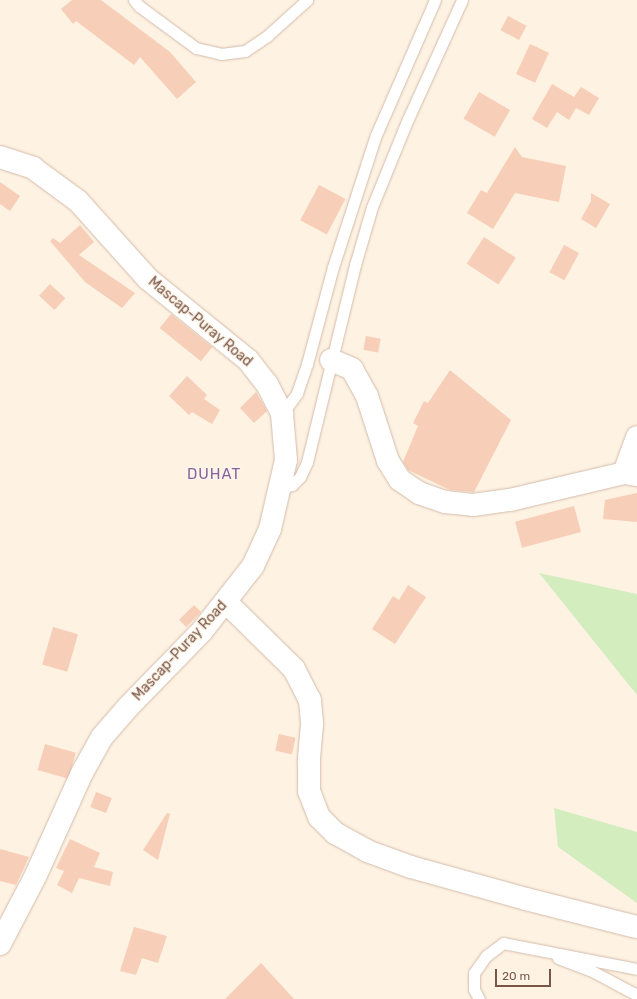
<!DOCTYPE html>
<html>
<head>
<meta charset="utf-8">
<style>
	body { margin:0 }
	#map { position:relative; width:637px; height:999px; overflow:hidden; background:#fef2e2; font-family:Rubik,sans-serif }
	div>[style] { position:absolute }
	.green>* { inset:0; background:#d4edbf }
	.building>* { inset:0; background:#f7ceb7; transform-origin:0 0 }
	.roads { filter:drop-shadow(0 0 1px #d3bbaa) drop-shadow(0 0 1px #d3bbaa) }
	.service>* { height:11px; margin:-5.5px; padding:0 5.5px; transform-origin:5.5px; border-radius:5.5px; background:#fff }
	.minor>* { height:22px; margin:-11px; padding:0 11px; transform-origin:11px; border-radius:11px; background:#fff }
	.tertiary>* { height:22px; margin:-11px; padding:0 11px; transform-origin:11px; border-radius:11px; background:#fff }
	span { translate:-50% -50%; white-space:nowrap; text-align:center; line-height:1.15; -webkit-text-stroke:3px #fff6eb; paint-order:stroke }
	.street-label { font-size:14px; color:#795646 }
	.neighbourhood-label { font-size:15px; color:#86619d; letter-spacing:1px }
	.scale { position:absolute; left:495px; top:969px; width:56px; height:18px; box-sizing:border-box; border:2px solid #795646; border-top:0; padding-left:5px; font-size:12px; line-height:14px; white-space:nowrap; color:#795646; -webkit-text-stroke:3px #fff6eb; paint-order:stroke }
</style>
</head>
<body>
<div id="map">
	<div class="green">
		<div style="clip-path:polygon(539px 573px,637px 594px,637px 695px)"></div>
		<div style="clip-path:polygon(554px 808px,637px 832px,637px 903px,558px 847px)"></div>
	</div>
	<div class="building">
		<div style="clip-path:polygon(72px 0,101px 0,170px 52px,196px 82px,177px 99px,140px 57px,134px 65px,76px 21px,73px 24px,61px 9px)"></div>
		<div style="left:508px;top:16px;width:21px;height:16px;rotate:28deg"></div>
		<div style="left:530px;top:44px;width:21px;height:33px;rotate:25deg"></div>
		<div style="clip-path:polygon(552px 84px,574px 97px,581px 87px,599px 98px,589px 115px,576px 108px,569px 120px,557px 112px,547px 128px,532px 119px)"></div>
		<div style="left:479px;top:92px;width:36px;height:31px;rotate:30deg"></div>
		<div style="clip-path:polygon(515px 147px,522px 157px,566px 166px,559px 202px,515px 193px,493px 229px,467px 213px,481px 190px,487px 193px)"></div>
		<div style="clip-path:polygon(0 182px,20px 196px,10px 211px,0 204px)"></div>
		<div style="left:319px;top:185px;width:30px;height:40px;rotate:28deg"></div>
		<div style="clip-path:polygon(591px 193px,610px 204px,596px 228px,581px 219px,591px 201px)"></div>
		<div style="clip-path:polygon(80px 225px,94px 242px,79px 255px,135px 293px,122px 308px,85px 282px,50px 241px,53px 238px,60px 243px)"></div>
		<div style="left:484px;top:237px;width:38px;height:32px;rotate:33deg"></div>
		<div style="left:564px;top:245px;width:17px;height:31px;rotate:28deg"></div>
		<div style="left:50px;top:284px;width:21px;height:16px;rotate:43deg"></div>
		<div style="left:171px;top:314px;width:53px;height:18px;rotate:39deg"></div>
		<div style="left:366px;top:336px;width:15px;height:14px;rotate:11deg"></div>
		<div style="clip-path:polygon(450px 370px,511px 420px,474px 492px,450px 490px,408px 470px,403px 462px,418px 426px,413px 423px,424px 401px,428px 403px)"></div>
		<div style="clip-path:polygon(187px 376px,207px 395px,204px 399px,220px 410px,212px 424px,192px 412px,189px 415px,169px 396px)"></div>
		<div style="clip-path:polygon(256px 392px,267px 411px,254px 423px,240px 408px)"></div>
		<div style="clip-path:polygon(637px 493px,637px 522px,603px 519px,605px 500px)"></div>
		<div style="left:574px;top:506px;width:27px;height:61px;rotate:75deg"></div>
		<div style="clip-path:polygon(408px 585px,426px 597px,395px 644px,372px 629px,393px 596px,399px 600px)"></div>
		<div style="left:194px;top:605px;width:10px;height:21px;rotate:45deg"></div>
		<div style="left:53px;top:627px;width:26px;height:39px;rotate:16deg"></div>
		<div style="left:279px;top:734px;width:17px;height:17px;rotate:13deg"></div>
		<div style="left:45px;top:744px;width:32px;height:27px;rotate:16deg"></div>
		<div style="left:96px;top:792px;width:17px;height:16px;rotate:21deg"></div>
		<div style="clip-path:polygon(167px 813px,170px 814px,158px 860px,143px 850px)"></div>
		<div style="clip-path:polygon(70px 839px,100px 853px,94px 867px,113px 872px,110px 886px,79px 878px,72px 893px,57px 885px,64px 871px,56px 868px)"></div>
		<div style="clip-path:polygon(0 849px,29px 857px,16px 885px,0 881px)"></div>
		<div style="clip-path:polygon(134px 927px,167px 936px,158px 963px,142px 958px,136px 975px,120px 971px)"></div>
		<div style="clip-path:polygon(261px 963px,294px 999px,225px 999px)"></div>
	</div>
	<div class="roads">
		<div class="service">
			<div style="left:134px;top:0;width:8px;rotate:50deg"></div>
			<div style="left:139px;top:6px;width:71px;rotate:36.4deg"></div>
			<div style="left:196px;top:48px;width:26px;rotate:13deg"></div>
			<div style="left:221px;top:54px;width:24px;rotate:-7deg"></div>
			<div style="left:245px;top:51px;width:27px;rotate:-34deg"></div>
			<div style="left:267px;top:36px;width:54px;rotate:-42deg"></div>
			<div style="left:282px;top:414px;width:26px;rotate:-54deg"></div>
			<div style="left:297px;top:393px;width:31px;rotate:-71deg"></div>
			<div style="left:307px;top:364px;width:100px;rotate:-75deg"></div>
			<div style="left:333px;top:267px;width:139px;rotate:-72deg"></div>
			<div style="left:376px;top:135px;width:147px;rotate:-66.4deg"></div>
			<div style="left:282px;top:488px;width:10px;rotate:-17deg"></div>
			<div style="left:292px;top:485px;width:11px;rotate:-45deg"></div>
			<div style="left:300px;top:477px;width:17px;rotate:-65deg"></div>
			<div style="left:307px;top:462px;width:203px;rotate:-76.3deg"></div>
			<div style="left:355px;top:265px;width:60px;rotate:-73.7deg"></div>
			<div style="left:372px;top:207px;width:95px;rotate:-67.8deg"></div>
			<div style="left:408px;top:119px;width:131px;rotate:-65.6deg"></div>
			<div style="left:558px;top:958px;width:34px;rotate:21deg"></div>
			<div style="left:590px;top:970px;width:53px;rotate:28deg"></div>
			<div style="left:479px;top:999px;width:11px;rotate:-117deg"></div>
			<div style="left:474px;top:989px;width:16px;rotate:-90deg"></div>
			<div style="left:474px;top:973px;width:21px;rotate:-55deg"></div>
			<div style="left:486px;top:956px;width:21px;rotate:-37deg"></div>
			<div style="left:503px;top:943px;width:136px;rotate:11deg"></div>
		</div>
		<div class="minor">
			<div style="left:331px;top:360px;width:23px;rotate:23deg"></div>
			<div style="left:352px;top:369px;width:31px;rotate:61deg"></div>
			<div style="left:367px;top:396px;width:68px;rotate:72.1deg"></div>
			<div style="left:388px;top:461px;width:22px;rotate:58deg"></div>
			<div style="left:400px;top:480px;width:23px;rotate:34deg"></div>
			<div style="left:419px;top:493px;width:28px;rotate:19deg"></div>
			<div style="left:445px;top:502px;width:28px;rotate:6deg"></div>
			<div style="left:473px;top:505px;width:37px;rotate:-8deg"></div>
			<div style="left:510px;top:500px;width:117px;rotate:-13.3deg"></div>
			<div style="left:624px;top:473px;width:13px;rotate:9deg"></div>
			<div style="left:624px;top:473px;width:38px;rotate:-70deg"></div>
			<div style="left:226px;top:602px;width:95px;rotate:44.6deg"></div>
			<div style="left:294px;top:669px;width:35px;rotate:63deg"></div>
			<div style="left:310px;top:700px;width:24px;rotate:85deg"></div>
			<div style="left:312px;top:724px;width:38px;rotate:95deg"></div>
			<div style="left:309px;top:762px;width:29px;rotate:90deg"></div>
			<div style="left:309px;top:791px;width:28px;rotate:69deg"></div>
			<div style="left:319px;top:817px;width:23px;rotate:45deg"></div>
			<div style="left:335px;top:833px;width:37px;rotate:29deg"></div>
			<div style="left:367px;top:851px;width:47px;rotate:20deg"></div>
			<div style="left:411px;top:867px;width:119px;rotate:15.5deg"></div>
			<div style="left:526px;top:899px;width:114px;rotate:14.2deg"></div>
		</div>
		<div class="tertiary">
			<div style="left:0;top:157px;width:35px;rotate:18deg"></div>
			<div style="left:33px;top:168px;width:56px;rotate:36.3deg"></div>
			<div style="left:78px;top:201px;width:105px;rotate:48.1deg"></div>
			<div style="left:148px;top:279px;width:129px;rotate:39deg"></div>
			<div style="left:248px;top:360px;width:31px;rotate:52deg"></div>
			<div style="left:267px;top:384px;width:34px;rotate:63deg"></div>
			<div style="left:282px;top:414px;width:46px;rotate:85deg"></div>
			<div style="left:286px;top:460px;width:71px;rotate:103.1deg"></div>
			<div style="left:270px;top:529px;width:41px;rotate:114.7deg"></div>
			<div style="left:253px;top:566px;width:83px;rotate:128.1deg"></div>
			<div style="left:202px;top:631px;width:105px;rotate:134.2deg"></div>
			<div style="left:129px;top:706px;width:41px;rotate:131.1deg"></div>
			<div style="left:102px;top:737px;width:41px;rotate:119.1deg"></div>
			<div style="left:82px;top:773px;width:112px;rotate:114.3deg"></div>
			<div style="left:36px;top:875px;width:78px;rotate:117.6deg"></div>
		</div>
	</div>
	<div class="street-label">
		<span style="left:200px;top:322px;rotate:40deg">Mascap-Puray Road</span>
		<span style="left:180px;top:651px;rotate:-47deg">Mascap-Puray Road</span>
	</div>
	<div class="neighbourhood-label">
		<span style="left:214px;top:475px">DUHAT</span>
	</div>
	<div class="scale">20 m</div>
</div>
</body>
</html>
